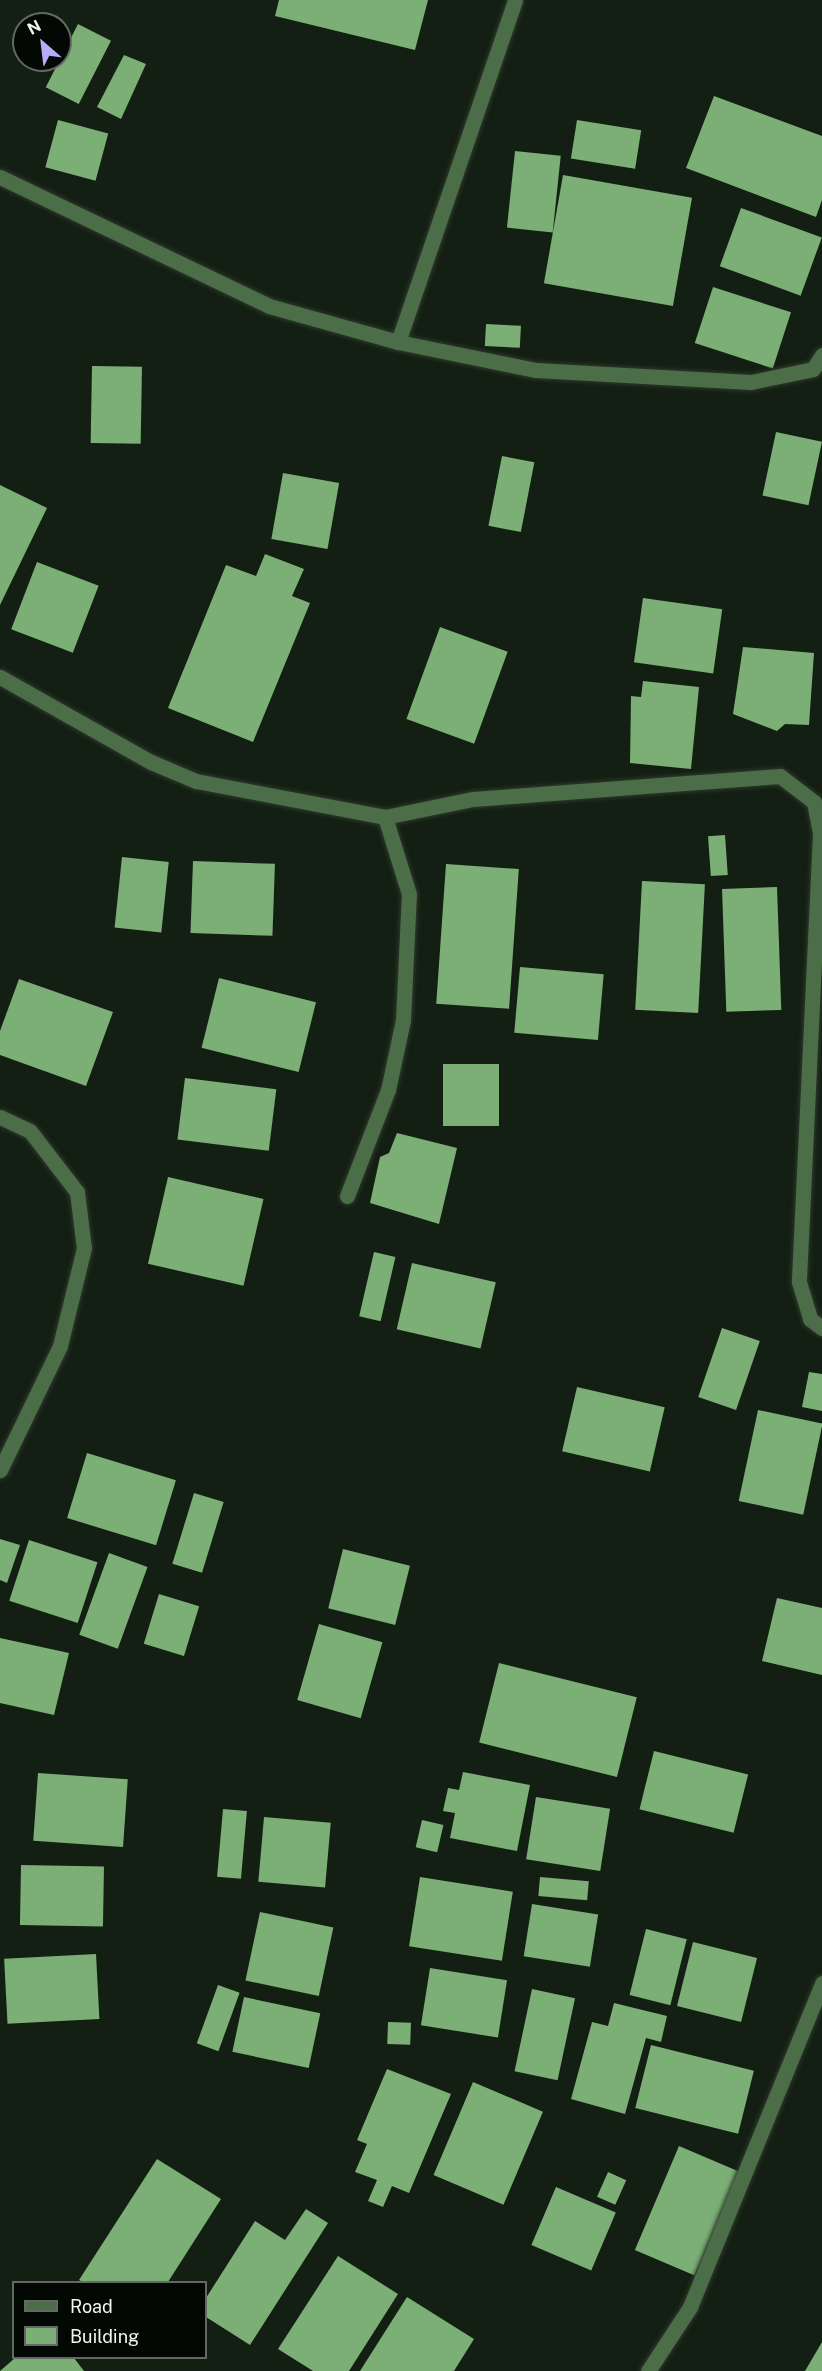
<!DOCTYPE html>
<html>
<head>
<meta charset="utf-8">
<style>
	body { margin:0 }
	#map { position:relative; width:822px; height:2371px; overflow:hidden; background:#131f12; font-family:"Public Sans",sans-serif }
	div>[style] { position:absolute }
	.building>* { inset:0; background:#7baf76; transform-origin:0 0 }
	.roads { filter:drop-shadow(0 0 2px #2d392c) drop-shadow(0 0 2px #2d392c) }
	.service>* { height:15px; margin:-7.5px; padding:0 7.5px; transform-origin:7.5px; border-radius:7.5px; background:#4b6e48 }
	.minor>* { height:15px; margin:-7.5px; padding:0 7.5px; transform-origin:7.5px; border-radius:7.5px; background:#4b6e48 }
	span { translate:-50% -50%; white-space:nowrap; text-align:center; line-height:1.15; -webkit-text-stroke:6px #040804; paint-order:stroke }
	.legend { position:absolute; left:12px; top:2281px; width:195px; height:78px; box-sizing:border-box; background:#040804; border:2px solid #626862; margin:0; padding:8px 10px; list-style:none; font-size:18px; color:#eff8ee }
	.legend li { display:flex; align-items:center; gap:12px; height:30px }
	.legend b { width:30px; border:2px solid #626862 }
	.north { position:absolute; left:12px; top:12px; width:60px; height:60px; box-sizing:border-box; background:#040804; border:2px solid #626862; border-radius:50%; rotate:332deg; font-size:16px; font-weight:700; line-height:24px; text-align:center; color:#eff8ee }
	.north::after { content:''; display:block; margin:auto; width:21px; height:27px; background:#b9abf7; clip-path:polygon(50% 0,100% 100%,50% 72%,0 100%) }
</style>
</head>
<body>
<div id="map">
	<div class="building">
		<div style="clip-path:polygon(279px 0,428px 0,415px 50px,275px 16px)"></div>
		<div style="left:78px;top:24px;width:37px;height:71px;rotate:27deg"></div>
		<div style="clip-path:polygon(124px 55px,146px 64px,121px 119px,97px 107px)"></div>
		<div style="clip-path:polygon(714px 96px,822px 136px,822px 200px,816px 217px,686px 168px)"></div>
		<div style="left:58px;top:120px;width:52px;height:49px;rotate:15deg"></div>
		<div style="left:577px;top:120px;width:65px;height:39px;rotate:9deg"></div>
		<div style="left:515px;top:151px;width:46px;height:77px;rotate:6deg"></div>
		<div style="left:563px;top:175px;width:131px;height:110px;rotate:10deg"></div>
		<div style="left:741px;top:208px;width:86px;height:62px;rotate:20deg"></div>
		<div style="left:713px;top:287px;width:82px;height:59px;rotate:18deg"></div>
		<div style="left:486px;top:324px;width:35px;height:22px;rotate:3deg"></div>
		<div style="left:92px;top:366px;width:50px;height:77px;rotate:1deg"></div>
		<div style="left:776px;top:432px;width:47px;height:65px;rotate:12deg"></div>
		<div style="left:502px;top:456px;width:33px;height:71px;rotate:11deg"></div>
		<div style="left:283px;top:473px;width:57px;height:67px;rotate:10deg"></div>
		<div style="clip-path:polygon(0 485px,47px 508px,0 605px)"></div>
		<div style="clip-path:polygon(265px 554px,304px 569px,292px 596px,310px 603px,253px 742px,168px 708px,226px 565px,256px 576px)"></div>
		<div style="left:37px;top:562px;width:66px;height:72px;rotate:21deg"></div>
		<div style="left:643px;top:598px;width:80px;height:65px;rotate:8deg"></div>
		<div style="left:440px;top:627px;width:72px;height:98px;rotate:20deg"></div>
		<div style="clip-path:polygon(743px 647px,814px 653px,809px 725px,785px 724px,777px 731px,733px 714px)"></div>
		<div style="clip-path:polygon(643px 681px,699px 687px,691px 769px,630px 763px,631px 696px,641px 697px)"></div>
		<div style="left:725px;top:835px;width:40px;height:17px;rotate:86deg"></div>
		<div style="left:122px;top:857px;width:47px;height:71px;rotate:6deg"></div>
		<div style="left:193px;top:861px;width:82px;height:72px;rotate:2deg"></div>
		<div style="left:446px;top:864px;width:73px;height:140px;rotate:4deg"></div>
		<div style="left:642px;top:881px;width:63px;height:129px;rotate:3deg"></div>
		<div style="left:777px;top:887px;width:123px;height:55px;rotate:88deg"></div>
		<div style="left:520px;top:967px;width:84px;height:66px;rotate:5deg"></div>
		<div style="left:219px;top:978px;width:100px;height:72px;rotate:14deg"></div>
		<div style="clip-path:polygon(19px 979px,113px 1012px,86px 1086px,0 1055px,0 1031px)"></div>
		<div style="left:443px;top:1064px;width:56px;height:62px"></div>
		<div style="left:185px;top:1078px;width:92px;height:62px;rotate:7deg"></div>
		<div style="clip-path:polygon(397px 1133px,457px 1148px,439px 1224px,370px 1203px,380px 1157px,389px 1153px)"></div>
		<div style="left:168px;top:1177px;width:98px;height:89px;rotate:13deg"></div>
		<div style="left:374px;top:1252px;width:22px;height:66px;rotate:13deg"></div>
		<div style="left:412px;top:1263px;width:86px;height:68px;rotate:13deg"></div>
		<div style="left:722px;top:1328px;width:40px;height:73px;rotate:19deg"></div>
		<div style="clip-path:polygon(809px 1372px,822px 1374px,822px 1411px,802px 1407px)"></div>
		<div style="left:577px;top:1387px;width:90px;height:66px;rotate:13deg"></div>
		<div style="left:758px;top:1410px;width:66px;height:93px;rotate:12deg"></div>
		<div style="left:87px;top:1453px;width:93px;height:68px;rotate:17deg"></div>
		<div style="left:194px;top:1493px;width:31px;height:74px;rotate:17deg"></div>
		<div style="clip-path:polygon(0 1539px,20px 1545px,7px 1583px,0 1580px)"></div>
		<div style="left:29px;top:1540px;width:72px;height:64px;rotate:18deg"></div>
		<div style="left:343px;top:1549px;width:69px;height:61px;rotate:14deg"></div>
		<div style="left:109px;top:1553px;width:41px;height:87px;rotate:20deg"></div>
		<div style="left:159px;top:1594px;width:42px;height:52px;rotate:17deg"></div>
		<div style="clip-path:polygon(777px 1598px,822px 1608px,822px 1675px,762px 1661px)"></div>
		<div style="left:319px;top:1624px;width:66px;height:79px;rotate:16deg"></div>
		<div style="clip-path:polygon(0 1638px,69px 1653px,54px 1715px,0 1703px)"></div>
		<div style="left:499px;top:1663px;width:142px;height:82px;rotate:14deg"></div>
		<div style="left:654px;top:1751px;width:97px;height:60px;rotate:14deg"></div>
		<div style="clip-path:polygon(463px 1772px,530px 1785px,517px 1851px,450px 1838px,455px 1813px,443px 1811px,448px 1788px,459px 1790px)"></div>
		<div style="left:38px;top:1773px;width:90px;height:68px;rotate:4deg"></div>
		<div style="left:536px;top:1797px;width:75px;height:63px;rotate:9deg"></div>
		<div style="left:223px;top:1809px;width:24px;height:68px;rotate:5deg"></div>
		<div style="left:264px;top:1817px;width:67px;height:65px;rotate:5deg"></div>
		<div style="left:422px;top:1820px;width:22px;height:28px;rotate:13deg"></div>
		<div style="left:21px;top:1865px;width:83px;height:60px;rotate:1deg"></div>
		<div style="left:420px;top:1877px;width:94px;height:70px;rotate:9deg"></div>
		<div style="left:540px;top:1877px;width:49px;height:19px;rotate:5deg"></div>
		<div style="left:532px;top:1904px;width:67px;height:53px;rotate:9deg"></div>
		<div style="left:260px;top:1912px;width:75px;height:70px;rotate:12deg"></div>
		<div style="left:646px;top:1929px;width:42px;height:68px;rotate:14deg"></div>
		<div style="left:693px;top:1942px;width:66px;height:66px;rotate:14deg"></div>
		<div style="left:96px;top:1954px;width:65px;height:92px;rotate:87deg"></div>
		<div style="left:430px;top:1968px;width:78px;height:58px;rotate:9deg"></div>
		<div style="left:218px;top:1985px;width:23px;height:62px;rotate:20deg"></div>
		<div style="left:532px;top:1989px;width:44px;height:84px;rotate:12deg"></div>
		<div style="left:244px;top:1997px;width:78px;height:56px;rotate:12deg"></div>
		<div style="clip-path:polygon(614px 2003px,667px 2016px,661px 2042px,646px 2038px,625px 2114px,571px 2099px,592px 2022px,608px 2026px)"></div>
		<div style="left:388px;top:2022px;width:23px;height:22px;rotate:2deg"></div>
		<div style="left:651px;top:2045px;width:106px;height:65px;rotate:14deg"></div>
		<div style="clip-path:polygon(387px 2069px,451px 2094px,409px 2193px,392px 2186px,383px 2207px,368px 2201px,377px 2180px,355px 2172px,367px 2144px,357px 2140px)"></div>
		<div style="left:473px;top:2082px;width:76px;height:101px;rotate:23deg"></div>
		<div style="left:679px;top:2146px;width:65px;height:113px;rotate:23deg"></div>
		<div style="clip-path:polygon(157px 2159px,221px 2199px,168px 2282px,83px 2282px,79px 2280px)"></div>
		<div style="left:608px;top:2172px;width:20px;height:27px;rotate:24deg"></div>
		<div style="left:556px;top:2187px;width:65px;height:63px;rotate:23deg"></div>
		<div style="clip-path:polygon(306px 2209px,328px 2223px,250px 2345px,206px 2317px,206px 2298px,255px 2221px,285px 2240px)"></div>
		<div style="clip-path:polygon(338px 2256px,398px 2294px,349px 2371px,313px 2371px,278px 2349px)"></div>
		<div style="clip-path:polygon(407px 2297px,474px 2339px,454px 2371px,360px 2371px)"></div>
		<div style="clip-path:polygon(822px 2342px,822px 2371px,805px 2371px)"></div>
		<div style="clip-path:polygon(15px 2358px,74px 2358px,84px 2371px,0 2371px)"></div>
	</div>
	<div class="roads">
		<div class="service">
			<div style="left:347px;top:1196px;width:114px;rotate:-68.9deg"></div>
			<div style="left:388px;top:1090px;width:72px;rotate:-77.9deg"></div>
			<div style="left:403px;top:1020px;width:126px;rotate:-87.3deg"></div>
			<div style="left:409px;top:894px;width:81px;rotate:-107.3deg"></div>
		</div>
		<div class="minor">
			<div style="left:0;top:177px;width:298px;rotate:25.6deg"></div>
			<div style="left:269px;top:306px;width:134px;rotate:15.6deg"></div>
			<div style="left:398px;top:342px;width:141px;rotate:11.5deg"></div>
			<div style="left:536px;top:370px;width:215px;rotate:3.2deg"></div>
			<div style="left:751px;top:382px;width:63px;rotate:-11.8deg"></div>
			<div style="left:813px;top:369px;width:17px;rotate:-57deg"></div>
			<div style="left:398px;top:342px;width:361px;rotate:-71.1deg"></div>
			<div style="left:0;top:677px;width:173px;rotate:29.4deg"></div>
			<div style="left:151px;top:762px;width:49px;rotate:22.9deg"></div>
			<div style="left:196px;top:781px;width:192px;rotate:10.8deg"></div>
			<div style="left:385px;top:817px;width:90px;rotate:-11.6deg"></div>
			<div style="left:473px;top:799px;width:308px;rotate:-4.3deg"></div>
			<div style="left:780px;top:776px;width:43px;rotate:37.4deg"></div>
			<div style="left:814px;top:802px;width:33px;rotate:79deg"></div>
			<div style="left:820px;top:834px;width:448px;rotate:92.7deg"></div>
			<div style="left:799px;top:1282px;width:39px;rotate:73deg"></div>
			<div style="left:810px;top:1319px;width:15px;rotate:37deg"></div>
			<div style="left:0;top:1117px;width:33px;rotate:25deg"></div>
			<div style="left:30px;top:1131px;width:77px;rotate:52.4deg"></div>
			<div style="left:77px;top:1192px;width:56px;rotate:82.9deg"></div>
			<div style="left:84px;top:1248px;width:101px;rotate:103.8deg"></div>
			<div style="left:60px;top:1346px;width:138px;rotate:115.8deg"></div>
			<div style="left:648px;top:2371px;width:77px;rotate:-56.7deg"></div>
			<div style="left:690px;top:2307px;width:350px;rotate:-67.8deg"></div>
		</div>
	</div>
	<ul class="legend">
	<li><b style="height:8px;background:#4b6e48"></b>Road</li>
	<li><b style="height:16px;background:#7baf76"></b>Building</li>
	</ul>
	<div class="north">N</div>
</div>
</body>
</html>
